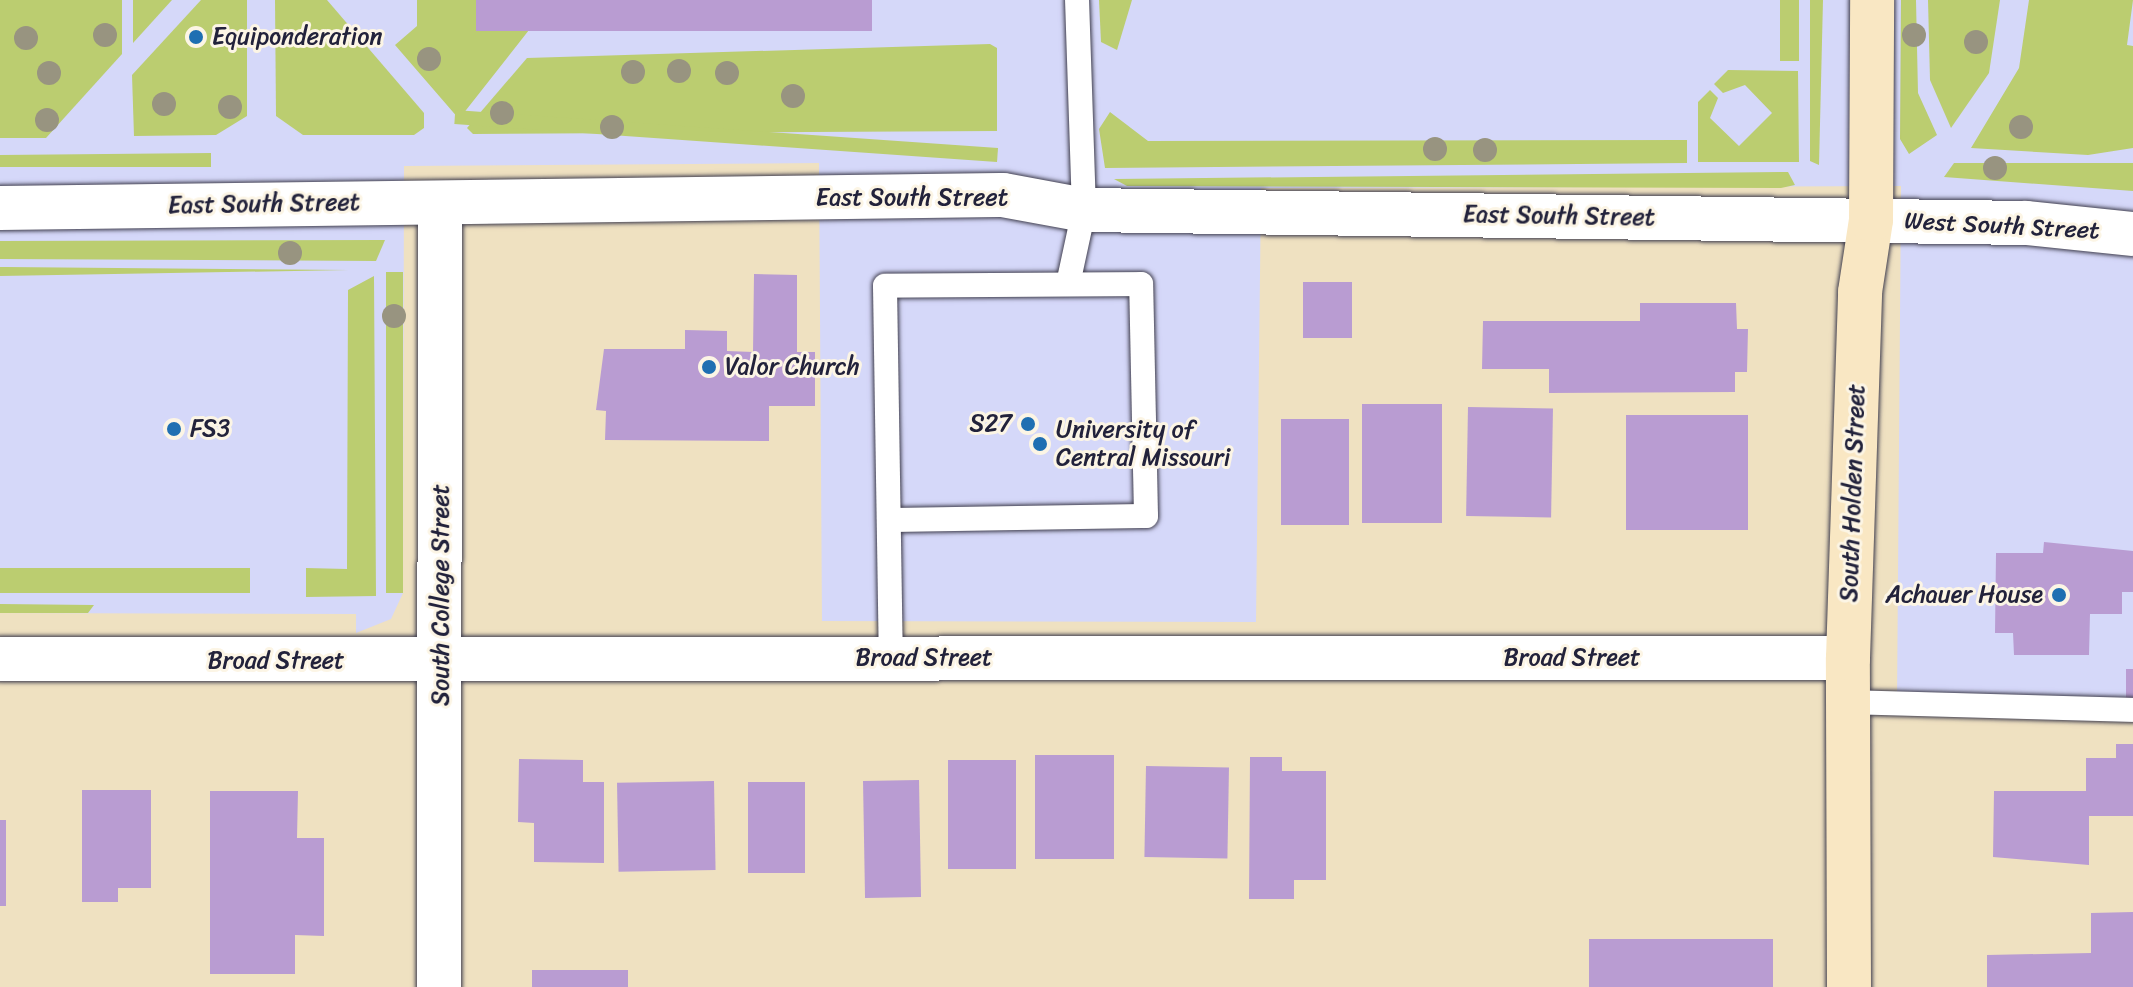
<!DOCTYPE html>
<html>
<head>
<meta charset="utf-8">
<style>
	body { margin:0 }
	#map { position:relative; width:2133px; height:987px; overflow:hidden; background:#efe1c1; font-family:Sriracha,sans-serif }
	div>[style] { position:absolute }
	.built>* { inset:0; background:#d5d8f9 }
	.green>* { inset:0; background:#bbcd70; transform-origin:0 0 }
	.building>* { inset:0; background:#b99cd2; transform-origin:0 0 }
	.roads { filter:drop-shadow(0 0 2px #413f4f) drop-shadow(0 0 2px #413f4f) }
	.lane>* { height:24px; margin:-12px; padding:0 12px; transform-origin:12px; border-radius:12px; background:#fff }
	.street>* { height:44px; margin:-22px; padding:0 22px; transform-origin:22px; border-radius:22px; background:#fff }
	.secondary>* { height:44px; margin:-22px; padding:0 22px; transform-origin:22px; border-radius:22px; background:#f9e7c3 }
	.trees>* { width:24px; height:24px; margin:-12px; border-radius:50%; background:#989480 }
	.dots>* { width:22px; height:22px; translate:-50% -50%; box-sizing:border-box; border:4px solid #fcf5e5; border-radius:50% }
	span { translate:-50% -50%; white-space:nowrap; text-align:center; line-height:1.15; -webkit-text-stroke:6px #fcf5e5; paint-order:stroke }
	.poi-label { font-size:24px; color:#22223b }
	.left { translate:0 -50%; text-align:left }
	.right { translate:-100% -50%; text-align:right }
	.street-label { font-size:24px; color:#22223b }
</style>
</head>
<body>
<div id="map">
	<div class="built">
		<div style="clip-path:polygon(0 0,2133px 0,2133px 706px,1897px 703px,1901px 186px,1261px 188px,1256px 622px,822px 621px,819px 163px,404px 166px,403px 593px,391px 619px,356px 633px,356px 614px,0 613px)"></div>
	</div>
	<div class="green">
		<div style="clip-path:polygon(0 0,122px 0,122px 54px,46px 138px,0 138px)"></div>
		<div style="clip-path:polygon(133px 0,172px 0,133px 43px)"></div>
		<div style="clip-path:polygon(201px 0,247px 0,247px 116px,216px 135px,134px 136px,132px 75px)"></div>
		<div style="clip-path:polygon(275px 0,327px 0,424px 113px,424px 128px,414px 135px,303px 135px,276px 116px)"></div>
		<div style="clip-path:polygon(417px 0,476px 0,476px 31px,529px 30px,459px 119px,395px 45px,417px 26px)"></div>
		<div style="clip-path:polygon(1099px 0,1132px 0,1117px 50px,1101px 42px)"></div>
		<div style="left:1780px;top:0;width:19px;height:61px"></div>
		<div style="clip-path:polygon(1810px 0,1823px 0,1819px 165px,1810px 161px)"></div>
		<div style="clip-path:polygon(1901px 0,1916px 0,1918px 93px,1937px 135px,1909px 154px,1900px 139px)"></div>
		<div style="clip-path:polygon(1928px 0,2000px 0,1989px 73px,1951px 128px,1930px 80px)"></div>
		<div style="clip-path:polygon(2029px 0,2133px 0,2127px 45px,2133px 46px,2133px 148px,2088px 155px,1971px 148px,2019px 68px)"></div>
		<div style="clip-path:polygon(990px 44px,997px 48px,997px 131px,473px 134px,467px 128px,527px 58px)"></div>
		<div style="clip-path:polygon(1728px 70px,1798px 71px,1799px 162px,1698px 162px,1698px 102px,1710px 90px,1718px 98px,1710px 118px,1739px 146px,1772px 113px,1745px 85px,1723px 93px,1714px 84px)"></div>
		<div style="clip-path:polygon(1110px 112px,1148px 141px,1687px 140px,1687px 163px,1105px 168px,1099px 129px)"></div>
		<div style="left:998px;top:148px;width:14px;height:544px;rotate:94deg"></div>
		<div style="clip-path:polygon(211px 153px,211px 167px,0 167px,0 155px)"></div>
		<div style="clip-path:polygon(1954px 163px,2133px 163px,2133px 191px,1944px 177px)"></div>
		<div style="clip-path:polygon(1788px 172px,1795px 185px,1781px 188px,1127px 186px,1114px 179px)"></div>
		<div style="clip-path:polygon(385px 240px,376px 261px,0 259px,0 241px)"></div>
		<div style="clip-path:polygon(0 267px,6px 267px,349px 270px,0 276px)"></div>
		<div style="left:403px;top:272px;width:321px;height:17px;rotate:90deg"></div>
		<div style="clip-path:polygon(374px 276px,376px 596px,306px 597px,306px 568px,347px 569px,348px 290px)"></div>
		<div style="left:0;top:568px;width:250px;height:25px"></div>
		<div style="clip-path:polygon(0 604px,94px 605px,88px 613px,0 613px)"></div>
	</div>
	<div class="building">
		<div style="left:476px;top:0;width:396px;height:31px"></div>
		<div style="clip-path:polygon(754px 274px,797px 275px,797px 352px,815px 352px,815px 406px,769px 406px,769px 441px,605px 440px,606px 411px,596px 410px,604px 349px,685px 349px,685px 330px,727px 331px,727px 351px,753px 352px)"></div>
		<div style="left:1303px;top:282px;width:49px;height:56px"></div>
		<div style="clip-path:polygon(1640px 303px,1736px 303px,1737px 329px,1748px 329px,1747px 372px,1735px 372px,1735px 392px,1549px 393px,1549px 369px,1482px 369px,1483px 321px,1640px 321px)"></div>
		<div style="left:1362px;top:404px;width:80px;height:119px"></div>
		<div style="left:1468px;top:407px;width:85px;height:109px;rotate:1deg"></div>
		<div style="left:1626px;top:415px;width:122px;height:115px"></div>
		<div style="left:1281px;top:419px;width:68px;height:106px"></div>
		<div style="clip-path:polygon(2044px 542px,2133px 551px,2133px 592px,2122px 592px,2122px 614px,2090px 614px,2089px 655px,2014px 655px,2013px 633px,1995px 633px,1996px 553px,2043px 553px)"></div>
		<div style="left:2126px;top:669px;width:7px;height:31px"></div>
		<div style="clip-path:polygon(2116px 744px,2133px 744px,2133px 816px,2089px 816px,2089px 865px,1993px 857px,1994px 791px,2086px 791px,2086px 758px,2116px 758px)"></div>
		<div style="left:1035px;top:755px;width:79px;height:104px"></div>
		<div style="clip-path:polygon(1250px 757px,1282px 757px,1282px 771px,1326px 771px,1326px 880px,1294px 880px,1294px 899px,1249px 899px)"></div>
		<div style="clip-path:polygon(519px 759px,583px 760px,583px 782px,604px 782px,604px 863px,534px 862px,534px 823px,518px 822px)"></div>
		<div style="left:948px;top:760px;width:68px;height:109px"></div>
		<div style="left:1146px;top:766px;width:83px;height:91px;rotate:1deg"></div>
		<div style="left:919px;top:780px;width:117px;height:56px;rotate:89deg"></div>
		<div style="left:714px;top:781px;width:89px;height:97px;rotate:89deg"></div>
		<div style="left:748px;top:782px;width:57px;height:91px"></div>
		<div style="clip-path:polygon(82px 790px,151px 790px,151px 888px,118px 888px,118px 902px,82px 902px)"></div>
		<div style="clip-path:polygon(210px 791px,298px 791px,297px 838px,324px 838px,324px 936px,295px 935px,295px 974px,210px 974px)"></div>
		<div style="left:0;top:820px;width:6px;height:86px"></div>
		<div style="clip-path:polygon(2133px 912px,2133px 987px,1987px 987px,1987px 955px,2091px 953px,2091px 913px)"></div>
		<div style="left:1773px;top:939px;width:48px;height:184px;rotate:90deg"></div>
		<div style="left:532px;top:970px;width:96px;height:17px"></div>
	</div>
	<div class="roads">
		<div class="lane">
			<div style="left:1068px;top:284px;width:76px;rotate:-77.8deg"></div>
			<div style="left:1084px;top:210px;width:210px;rotate:-91.9deg"></div>
			<div style="left:889px;top:520px;width:257px;rotate:-0.9deg"></div>
			<div style="left:1146px;top:516px;width:232px;rotate:-91.2deg"></div>
			<div style="left:1141px;top:284px;width:256px;rotate:179.6deg"></div>
			<div style="left:885px;top:286px;width:372px;rotate:89.1deg"></div>
			<div style="left:1848px;top:702px;width:285px;rotate:1.6deg"></div>
		</div>
		<div class="street">
			<div style="left:0;top:208px;width:1003px;rotate:-0.74deg"></div>
			<div style="left:1003px;top:195px;width:82px;rotate:10.5deg"></div>
			<div style="left:1084px;top:210px;width:942px;rotate:0.79deg"></div>
			<div style="left:2026px;top:223px;width:108px;rotate:5.9deg"></div>
			<div style="left:0;top:659px;width:1848px;rotate:-0.03deg"></div>
			<div style="left:439px;top:987px;width:784px;rotate:-89.93deg"></div>
		</div>
		<div class="secondary">
			<div style="left:1849px;top:987px;width:329px;rotate:-90.2deg"></div>
			<div style="left:1848px;top:658px;width:366px;rotate:-88.1deg"></div>
			<div style="left:1860px;top:292px;width:73px;rotate:-81.3deg"></div>
			<div style="left:1871px;top:220px;width:220px;rotate:-89.7deg"></div>
		</div>
	</div>
	<div class="trees">
		<div style="left:105px;top:35px"></div>
		<div style="left:1914px;top:35px"></div>
		<div style="left:26px;top:38px"></div>
		<div style="left:1976px;top:42px"></div>
		<div style="left:429px;top:59px"></div>
		<div style="left:679px;top:71px"></div>
		<div style="left:633px;top:72px"></div>
		<div style="left:49px;top:73px"></div>
		<div style="left:727px;top:73px"></div>
		<div style="left:793px;top:96px"></div>
		<div style="left:164px;top:104px"></div>
		<div style="left:230px;top:107px"></div>
		<div style="left:502px;top:113px"></div>
		<div style="left:47px;top:120px"></div>
		<div style="left:612px;top:127px"></div>
		<div style="left:2021px;top:127px"></div>
		<div style="left:1435px;top:149px"></div>
		<div style="left:1485px;top:150px"></div>
		<div style="left:1995px;top:168px"></div>
		<div style="left:290px;top:253px"></div>
		<div style="left:394px;top:316px"></div>
	</div>
	<div class="dots">
		<div style="left:196px;top:37px;background:#1f6fb2"></div>
		<div style="left:709px;top:367px;background:#1f6fb2"></div>
		<div style="left:1028px;top:424px;background:#1f6fb2"></div>
		<div style="left:174px;top:429px;background:#1f6fb2"></div>
		<div style="left:1040px;top:444px;background:#1f6fb2"></div>
		<div style="left:2059px;top:595px;background:#1f6fb2"></div>
	</div>
	<div class="poi-label">
		<span class="left" style="left:212px;top:37px">Equiponderation</span>
		<span class="left" style="left:725px;top:367px">Valor Church</span>
		<span class="right" style="left:1012px;top:424px">S27</span>
		<span class="left" style="left:190px;top:429px">FS3</span>
		<span class="left" style="left:1056px;top:444px">University of<br>Central Missouri</span>
		<span class="right" style="left:2043px;top:595px">Achauer House</span>
	</div>
	<div class="street-label">
		<span style="left:912px;top:198px">East South Street</span>
		<span style="left:264px;top:204px;rotate:-1deg">East South Street</span>
		<span style="left:1559px;top:216px;rotate:1deg">East South Street</span>
		<span style="left:2002px;top:226px;rotate:3deg">West South Street</span>
		<span style="left:1853px;top:493px;rotate:-88deg">South Holden Street</span>
		<span style="left:441px;top:595px;rotate:-90deg">South College Street</span>
		<span style="left:924px;top:658px">Broad Street</span>
		<span style="left:1572px;top:658px">Broad Street</span>
		<span style="left:276px;top:661px">Broad Street</span>
	</div>
</div>
</body>
</html>
